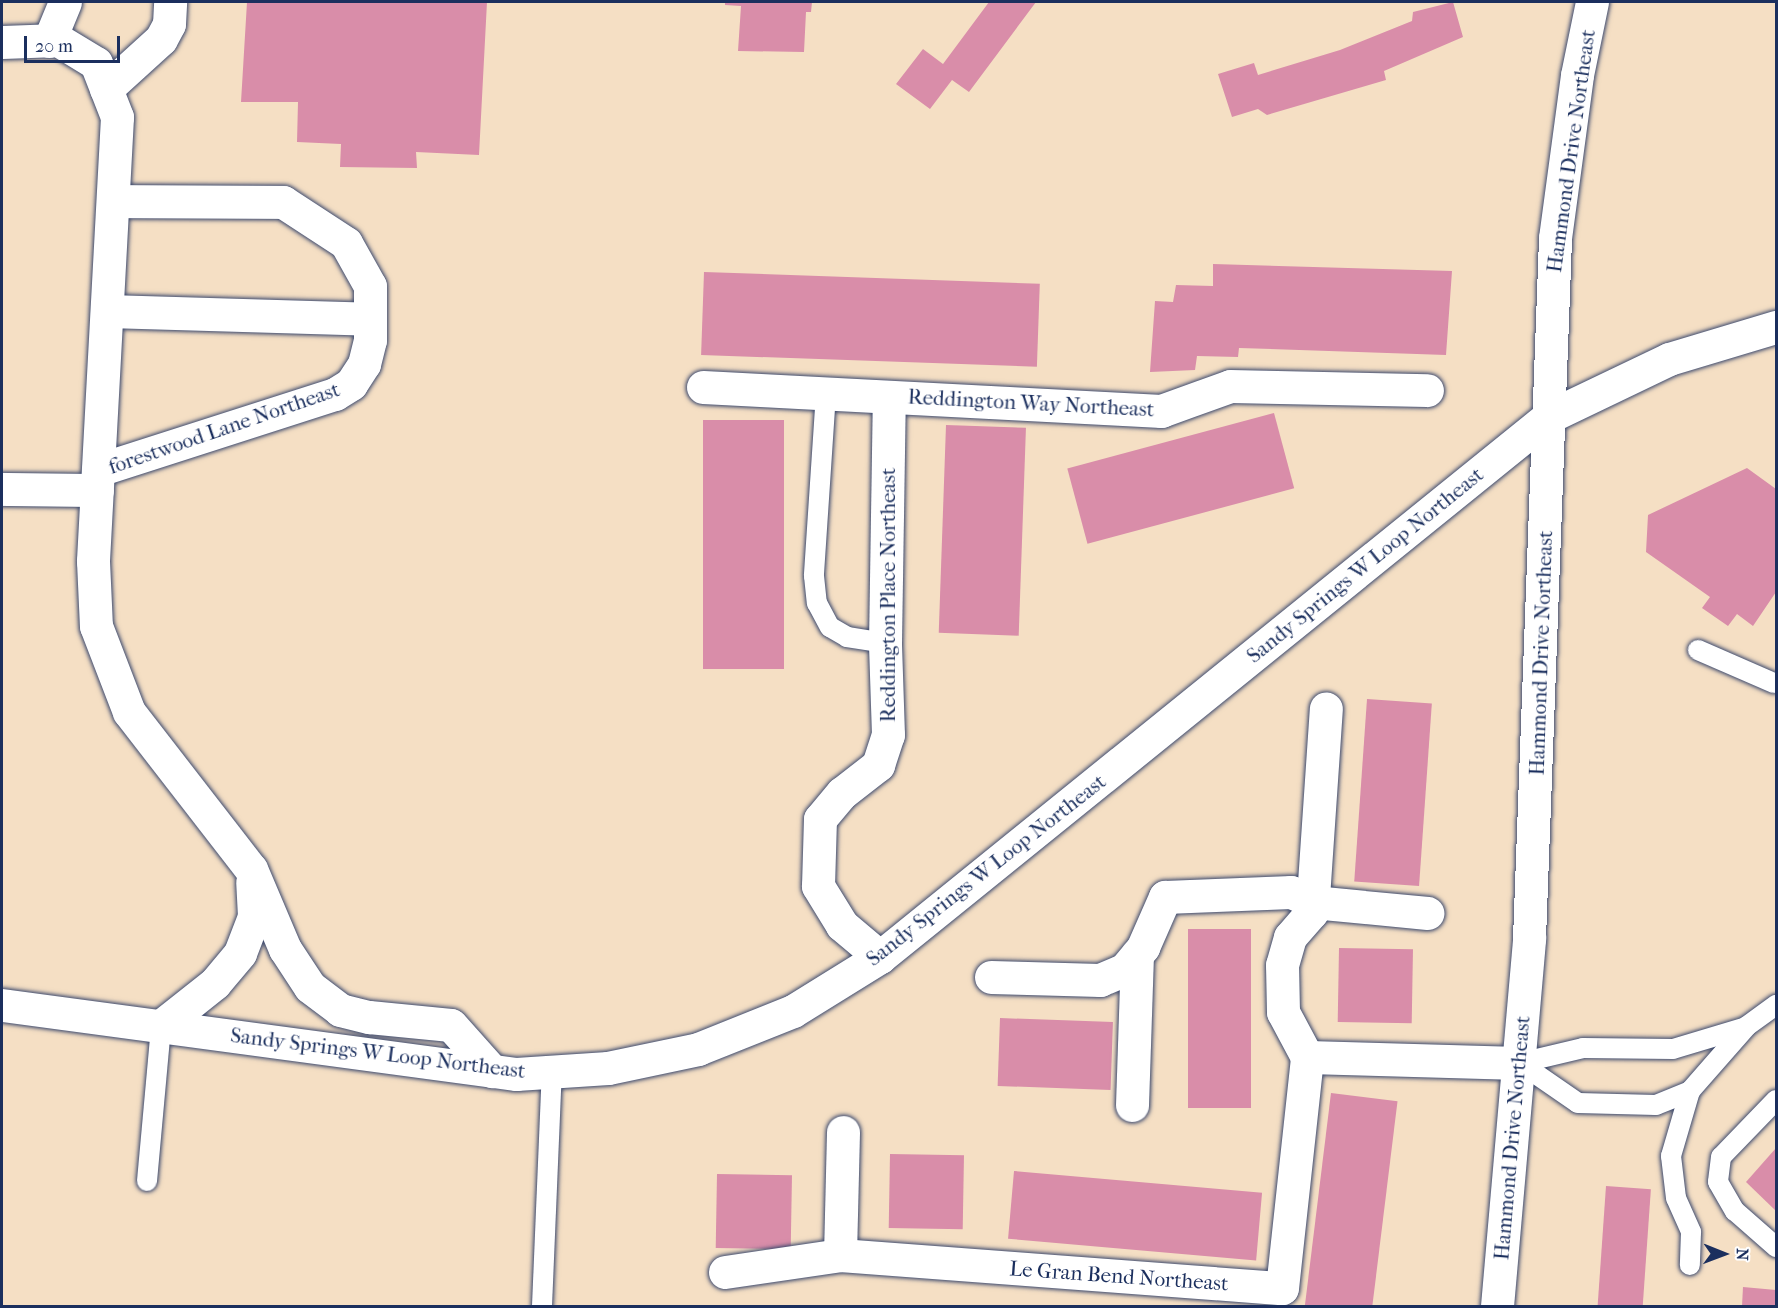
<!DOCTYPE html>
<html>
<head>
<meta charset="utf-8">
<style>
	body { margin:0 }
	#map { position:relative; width:1778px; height:1308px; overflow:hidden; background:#f5dfc4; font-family:"IM FELL French Canon",serif }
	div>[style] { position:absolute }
	.building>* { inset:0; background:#d98da9; transform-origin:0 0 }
	.roads { filter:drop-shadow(0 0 2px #3c496d) drop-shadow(0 0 2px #3c496d) }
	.lane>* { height:20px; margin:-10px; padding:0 10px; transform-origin:10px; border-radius:10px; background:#fff }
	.street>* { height:33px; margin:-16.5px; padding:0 16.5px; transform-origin:16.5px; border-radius:16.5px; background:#fff }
	.secondary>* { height:33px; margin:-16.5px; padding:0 16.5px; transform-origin:16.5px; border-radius:16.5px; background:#fff }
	span { translate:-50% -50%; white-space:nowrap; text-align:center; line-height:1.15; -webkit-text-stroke:4.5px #fff; paint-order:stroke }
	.street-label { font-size:21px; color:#1b2f5e }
	.frame { position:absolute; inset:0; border:3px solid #1b2f5e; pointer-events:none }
	.north { position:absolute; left:1694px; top:1224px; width:60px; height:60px; -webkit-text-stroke:4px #fff; paint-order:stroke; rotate:91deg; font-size:16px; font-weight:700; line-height:24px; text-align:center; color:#1b2f5e }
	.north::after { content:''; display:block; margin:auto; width:21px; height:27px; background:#1b2f5e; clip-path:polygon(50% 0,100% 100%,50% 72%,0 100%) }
	.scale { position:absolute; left:24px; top:36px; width:96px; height:27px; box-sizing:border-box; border:3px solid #1b2f5e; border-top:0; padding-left:8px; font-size:18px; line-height:21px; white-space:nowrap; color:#1b2f5e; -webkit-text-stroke:4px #fff; paint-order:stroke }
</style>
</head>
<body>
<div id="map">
	<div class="building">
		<div style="clip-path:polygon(247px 2px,487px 2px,479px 155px,416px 152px,417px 168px,340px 167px,341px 144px,297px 142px,298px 102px,241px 102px)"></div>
		<div style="clip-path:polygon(725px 2px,812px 2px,811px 12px,806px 12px,804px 52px,738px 51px,741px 6px,725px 5px)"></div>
		<div style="clip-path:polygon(989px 2px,1036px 2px,969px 92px,952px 80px,930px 109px,896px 84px,923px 49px,943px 64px)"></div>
		<div style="clip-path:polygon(1453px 2px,1463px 37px,1384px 71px,1386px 80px,1267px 115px,1258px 109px,1232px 117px,1218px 74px,1254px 63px,1258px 75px,1340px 50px,1412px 21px,1413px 12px)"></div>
		<div style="clip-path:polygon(1213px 264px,1452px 271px,1446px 355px,1239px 348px,1238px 357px,1197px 356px,1195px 370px,1150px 372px,1155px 301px,1173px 302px,1176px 285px,1213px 286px)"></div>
		<div style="left:704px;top:272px;width:336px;height:83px;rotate:2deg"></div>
		<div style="left:1274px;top:413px;width:78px;height:214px;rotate:75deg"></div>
		<div style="left:703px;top:420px;width:81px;height:249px"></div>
		<div style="left:946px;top:425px;width:80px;height:208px;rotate:2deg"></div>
		<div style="clip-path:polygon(1747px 468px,1776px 489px,1776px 592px,1753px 626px,1737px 614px,1728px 626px,1702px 608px,1710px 597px,1646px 552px,1648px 515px)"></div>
		<div style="left:1367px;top:699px;width:65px;height:183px;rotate:4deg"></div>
		<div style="left:1188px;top:929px;width:63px;height:179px"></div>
		<div style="left:1339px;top:948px;width:74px;height:74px;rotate:1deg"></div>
		<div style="left:1000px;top:1018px;width:113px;height:68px;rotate:2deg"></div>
		<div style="left:1331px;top:1093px;width:67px;height:214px;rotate:7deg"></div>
		<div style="clip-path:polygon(1776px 1148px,1776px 1211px,1746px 1182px)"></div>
		<div style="left:890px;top:1154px;width:74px;height:74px;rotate:1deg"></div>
		<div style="left:1014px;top:1171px;width:249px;height:68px;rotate:5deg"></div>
		<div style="left:717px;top:1174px;width:75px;height:74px;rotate:1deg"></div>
		<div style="left:1606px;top:1186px;width:45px;height:121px;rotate:4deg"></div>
		<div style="clip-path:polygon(1743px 1287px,1776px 1290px,1776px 1306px,1742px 1306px)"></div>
	</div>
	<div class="roads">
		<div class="lane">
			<div style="left:826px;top:393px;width:183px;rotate:93.8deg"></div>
			<div style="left:814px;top:576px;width:27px;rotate:84deg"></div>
			<div style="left:817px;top:603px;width:27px;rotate:62deg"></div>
			<div style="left:830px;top:627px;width:20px;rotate:30deg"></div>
			<div style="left:847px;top:637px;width:38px;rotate:9deg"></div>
			<div style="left:1698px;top:650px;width:83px;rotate:23.5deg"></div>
			<div style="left:1520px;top:1063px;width:70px;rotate:34.6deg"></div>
			<div style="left:1578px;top:1103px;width:78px;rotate:1.5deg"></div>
			<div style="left:1656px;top:1105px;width:37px;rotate:-22deg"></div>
			<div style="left:1690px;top:1091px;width:86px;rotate:-48.8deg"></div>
			<div style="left:1747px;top:1026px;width:36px;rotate:-36deg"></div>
			<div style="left:1520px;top:1063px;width:65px;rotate:-13.4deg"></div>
			<div style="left:1583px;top:1048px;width:90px;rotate:0.6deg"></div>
			<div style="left:1673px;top:1049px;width:73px;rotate:-16.7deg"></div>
			<div style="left:1690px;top:1091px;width:68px;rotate:106.3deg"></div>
			<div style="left:1671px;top:1156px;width:42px;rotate:83.2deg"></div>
			<div style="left:1676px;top:1198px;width:37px;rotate:66deg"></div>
			<div style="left:1691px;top:1232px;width:33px;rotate:92deg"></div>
			<div style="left:1776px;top:1100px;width:79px;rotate:134deg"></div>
			<div style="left:1721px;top:1157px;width:25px;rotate:97deg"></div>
			<div style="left:1718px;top:1182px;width:34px;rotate:60deg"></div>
			<div style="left:1735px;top:1211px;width:55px;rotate:41.3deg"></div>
			<div style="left:147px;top:1181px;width:156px;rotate:-84.8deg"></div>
			<div style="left:542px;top:1306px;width:234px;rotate:-87.6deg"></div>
		</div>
		<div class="street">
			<div style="left:49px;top:41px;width:42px;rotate:-67.7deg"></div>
			<div style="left:2px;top:42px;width:56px;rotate:-2deg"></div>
			<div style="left:58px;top:40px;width:44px;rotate:31.2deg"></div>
			<div style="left:96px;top:63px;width:58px;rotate:68.7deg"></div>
			<div style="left:117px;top:117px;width:445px;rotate:93.1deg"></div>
			<div style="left:93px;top:561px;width:65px;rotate:87.4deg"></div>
			<div style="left:96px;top:626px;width:92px;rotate:69deg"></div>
			<div style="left:129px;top:712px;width:199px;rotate:52.2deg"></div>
			<div style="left:251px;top:869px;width:87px;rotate:67deg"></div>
			<div style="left:285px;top:949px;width:45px;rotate:56.7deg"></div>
			<div style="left:310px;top:987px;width:38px;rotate:37deg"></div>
			<div style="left:340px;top:1010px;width:30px;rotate:14deg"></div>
			<div style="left:369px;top:1017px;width:82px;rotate:5.6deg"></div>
			<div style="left:451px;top:1025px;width:62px;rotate:48.3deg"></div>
			<div style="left:106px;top:89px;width:74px;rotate:-42.3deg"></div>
			<div style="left:161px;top:39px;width:17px;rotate:-62deg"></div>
			<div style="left:169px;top:24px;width:22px;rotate:-87deg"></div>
			<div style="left:107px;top:311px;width:263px;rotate:1.7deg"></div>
			<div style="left:703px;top:387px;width:459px;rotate:3deg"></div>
			<div style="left:1161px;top:411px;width:73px;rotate:-19.9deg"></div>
			<div style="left:1230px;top:386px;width:197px;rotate:1.2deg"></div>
			<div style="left:98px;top:470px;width:249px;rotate:-17.8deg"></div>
			<div style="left:335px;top:394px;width:19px;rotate:-32deg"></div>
			<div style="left:351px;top:384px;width:24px;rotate:-57deg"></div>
			<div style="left:364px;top:364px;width:25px;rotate:-76deg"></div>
			<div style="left:370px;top:340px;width:54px;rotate:-90deg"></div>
			<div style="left:370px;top:286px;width:49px;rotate:-119.2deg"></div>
			<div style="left:346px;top:243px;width:75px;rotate:-146.9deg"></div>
			<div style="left:283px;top:202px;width:170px;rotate:-179.7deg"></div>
			<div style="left:2px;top:489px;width:95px;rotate:0.6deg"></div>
			<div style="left:880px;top:957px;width:50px;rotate:-139.9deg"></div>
			<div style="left:842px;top:925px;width:46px;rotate:-121.6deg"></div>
			<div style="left:818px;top:886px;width:67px;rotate:-88.3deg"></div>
			<div style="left:820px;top:819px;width:34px;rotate:-50deg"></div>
			<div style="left:842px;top:793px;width:46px;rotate:-37.9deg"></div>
			<div style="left:878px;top:765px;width:32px;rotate:-72deg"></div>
			<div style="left:888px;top:735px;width:92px;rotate:-91.9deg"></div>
			<div style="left:885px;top:643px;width:246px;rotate:-89.1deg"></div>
			<div style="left:991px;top:977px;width:109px;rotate:1.6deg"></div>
			<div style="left:1100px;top:980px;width:26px;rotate:-23deg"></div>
			<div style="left:1124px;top:970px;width:30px;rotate:-50deg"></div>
			<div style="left:1143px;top:947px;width:55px;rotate:-66.3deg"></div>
			<div style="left:1165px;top:897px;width:126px;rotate:-2.3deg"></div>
			<div style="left:1291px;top:892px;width:24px;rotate:24deg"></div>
			<div style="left:1313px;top:902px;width:115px;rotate:5.5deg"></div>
			<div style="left:2px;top:1005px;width:519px;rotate:7.65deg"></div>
			<div style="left:516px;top:1074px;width:92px;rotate:-3.7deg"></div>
			<div style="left:608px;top:1068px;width:92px;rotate:-11.9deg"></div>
			<div style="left:698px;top:1049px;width:102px;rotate:-21.8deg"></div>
			<div style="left:793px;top:1011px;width:102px;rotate:-31.8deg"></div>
			<div style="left:880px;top:957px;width:859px;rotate:-38.95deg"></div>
			<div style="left:1548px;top:417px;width:134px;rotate:-25.6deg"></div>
			<div style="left:1669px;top:359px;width:112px;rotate:-16.7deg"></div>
			<div style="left:161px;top:1026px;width:69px;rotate:-38.5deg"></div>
			<div style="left:215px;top:983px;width:39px;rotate:-50deg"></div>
			<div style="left:240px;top:953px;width:40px;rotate:-69deg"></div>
			<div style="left:254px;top:916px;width:34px;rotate:-93deg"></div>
			<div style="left:1307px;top:1057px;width:213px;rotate:1.6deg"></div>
			<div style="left:1132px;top:1105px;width:150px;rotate:-88.1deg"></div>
			<div style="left:840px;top:1255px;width:123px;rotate:-88.6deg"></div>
			<div style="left:725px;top:1272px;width:116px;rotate:-8.4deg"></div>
			<div style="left:840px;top:1255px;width:443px;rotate:4.3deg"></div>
			<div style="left:1282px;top:1288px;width:232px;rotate:-83.8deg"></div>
			<div style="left:1307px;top:1057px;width:51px;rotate:-118.1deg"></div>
			<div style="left:1283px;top:1012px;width:47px;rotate:-91.2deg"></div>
			<div style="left:1282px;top:965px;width:29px;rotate:-74deg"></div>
			<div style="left:1290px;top:937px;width:33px;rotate:-49deg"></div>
			<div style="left:1312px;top:912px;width:204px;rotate:-86.1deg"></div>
		</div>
		<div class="secondary">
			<div style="left:1497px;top:1306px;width:369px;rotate:-85deg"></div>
			<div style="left:1529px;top:938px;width:700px;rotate:-87.87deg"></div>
			<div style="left:1555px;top:238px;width:164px;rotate:-82.3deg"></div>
			<div style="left:1577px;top:75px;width:75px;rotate:-78.4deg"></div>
		</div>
	</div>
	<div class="street-label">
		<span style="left:1571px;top:151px;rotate:-82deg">Hammond Drive Northeast</span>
		<span style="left:1031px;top:403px;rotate:3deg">Reddington Way Northeast</span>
		<span style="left:224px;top:428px;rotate:-19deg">forestwood Lane Northeast</span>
		<span style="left:1365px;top:565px;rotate:-39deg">Sandy Springs W Loop Northeast</span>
		<span style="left:888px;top:595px;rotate:-90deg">Reddington Place Northeast</span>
		<span style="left:1541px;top:653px;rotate:-88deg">Hammond Drive Northeast</span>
		<span style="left:986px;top:870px;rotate:-38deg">Sandy Springs W Loop Northeast</span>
		<span style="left:378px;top:1053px;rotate:7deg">Sandy Springs W Loop Northeast</span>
		<span style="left:1512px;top:1138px;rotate:-85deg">Hammond Drive Northeast</span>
		<span style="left:1119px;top:1276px;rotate:4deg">Le Gran Bend Northeast</span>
	</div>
	<div class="frame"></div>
	<div class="north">N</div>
	<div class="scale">20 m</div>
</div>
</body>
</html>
